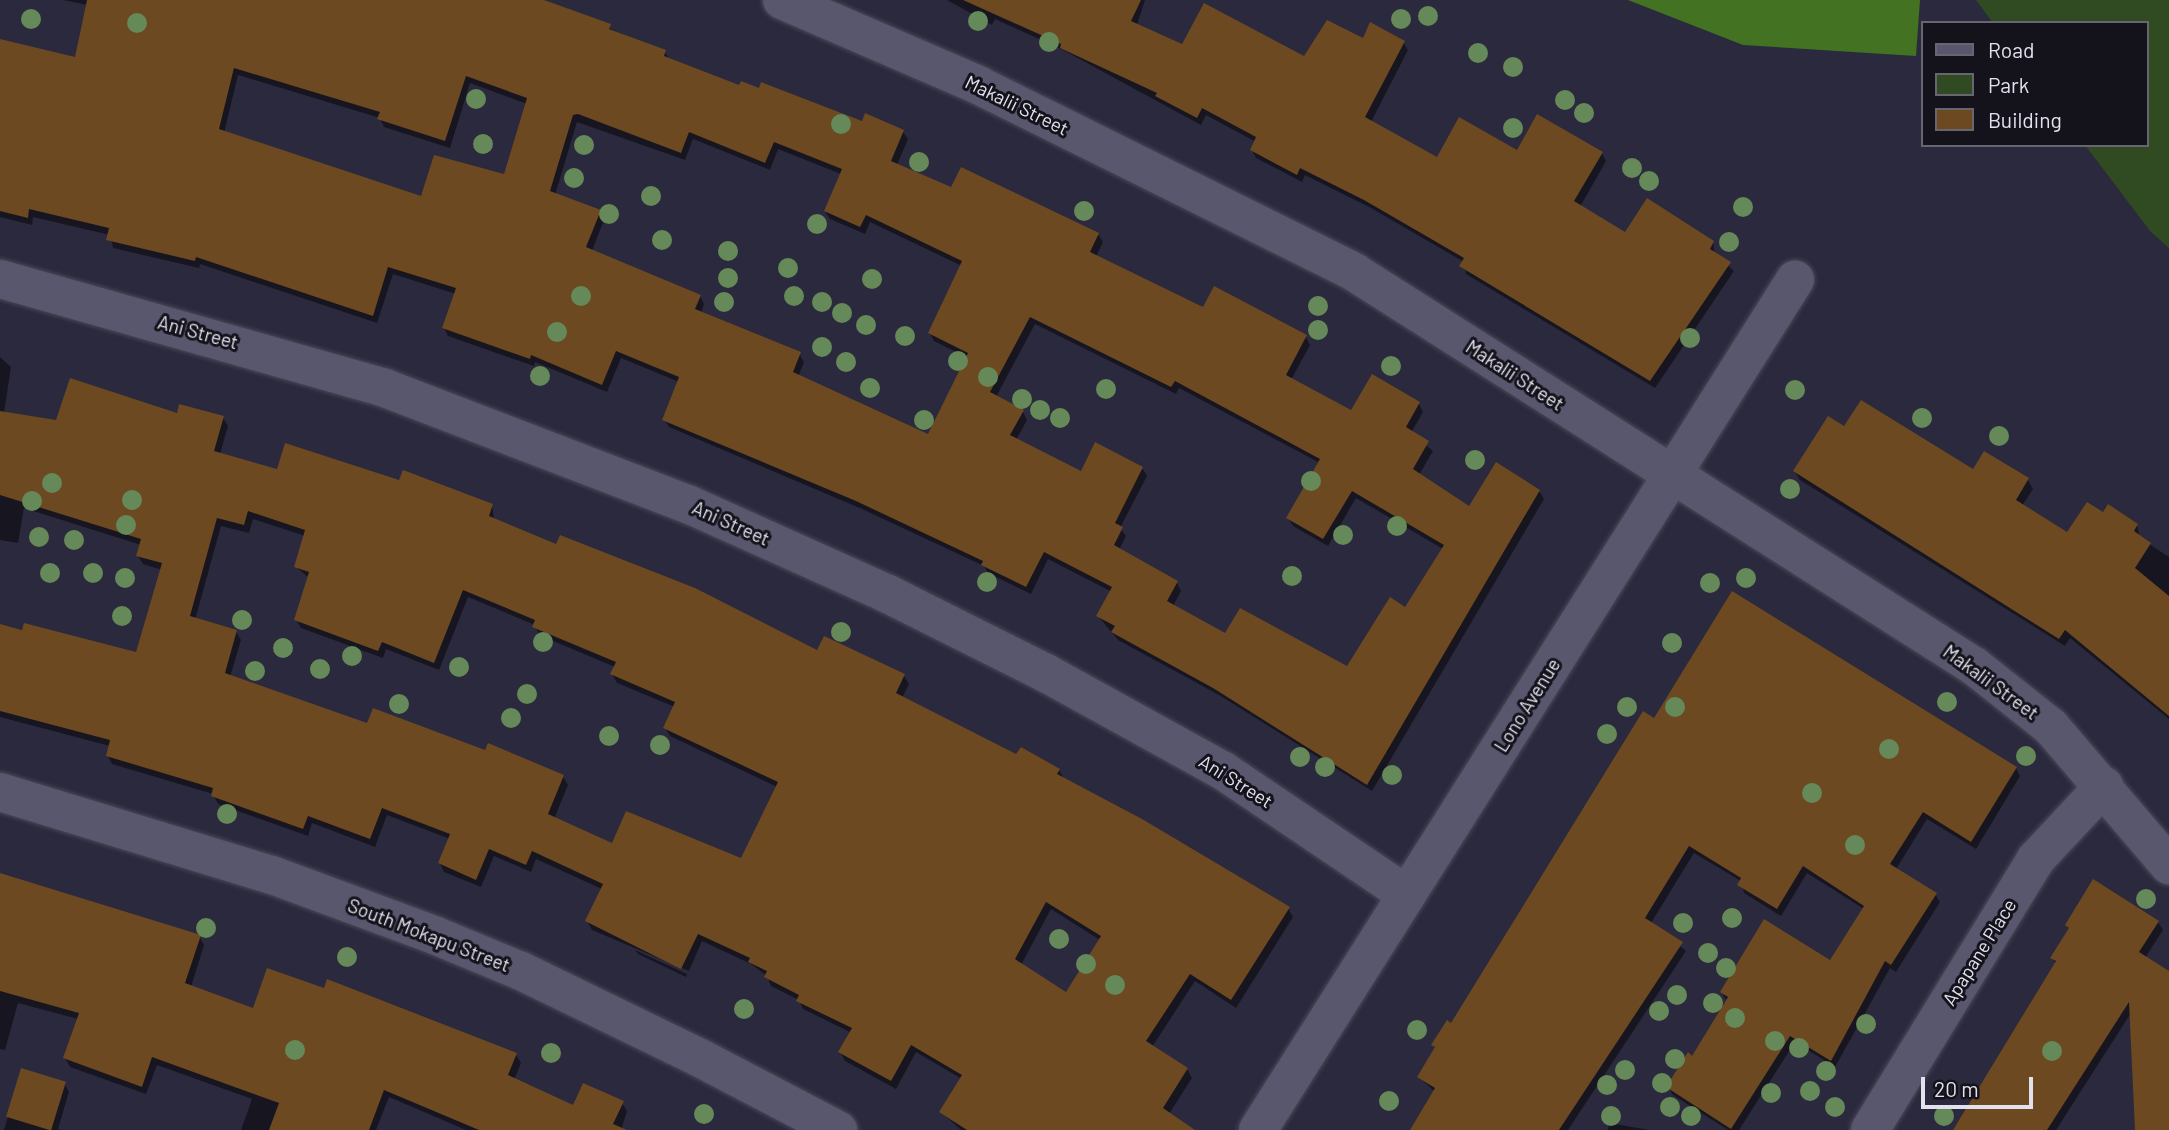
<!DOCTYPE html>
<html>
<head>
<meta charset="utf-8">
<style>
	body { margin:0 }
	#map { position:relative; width:2169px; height:1130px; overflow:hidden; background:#2b293d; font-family:Barlow,sans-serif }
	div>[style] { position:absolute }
	.green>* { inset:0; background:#304b21 }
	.forest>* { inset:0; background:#427222 }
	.shadow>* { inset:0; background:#0007 }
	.building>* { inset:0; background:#6c4920; transform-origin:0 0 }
	.roads { filter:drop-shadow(0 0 2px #4a4758) drop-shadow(0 0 2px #4a4758) }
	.minor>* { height:38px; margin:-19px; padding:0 19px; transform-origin:19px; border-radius:19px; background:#59576d }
	.tertiary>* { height:38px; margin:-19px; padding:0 19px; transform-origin:19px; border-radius:19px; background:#59576d }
	.trees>* { width:20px; height:20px; margin:-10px; border-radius:50%; background:#668959 }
	span { translate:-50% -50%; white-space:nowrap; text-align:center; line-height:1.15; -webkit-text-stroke:6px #14131c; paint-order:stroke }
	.street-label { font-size:19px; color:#e2e1ee }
	.legend { position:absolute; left:1921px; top:21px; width:228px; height:126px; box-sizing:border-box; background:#14131c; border:2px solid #666570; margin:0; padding:9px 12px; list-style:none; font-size:21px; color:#e2e1ee }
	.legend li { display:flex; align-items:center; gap:14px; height:35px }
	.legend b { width:35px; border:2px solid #666570 }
	.scale { position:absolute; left:1921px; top:1077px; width:112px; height:32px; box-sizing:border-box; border:4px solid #e2e1ee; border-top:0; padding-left:9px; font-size:21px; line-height:24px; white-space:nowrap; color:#e2e1ee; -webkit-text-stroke:5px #14131c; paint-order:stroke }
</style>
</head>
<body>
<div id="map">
	<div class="green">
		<div style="clip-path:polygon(1976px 0,2169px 0,2169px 248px,2150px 231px,2085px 145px,2146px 145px,2146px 23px,1993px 23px)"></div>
	</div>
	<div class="forest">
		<div style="clip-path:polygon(1628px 0,1920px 0,1916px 56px,1743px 45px)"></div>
	</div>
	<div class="shadow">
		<div style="clip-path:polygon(evenodd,63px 0,543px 0,665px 52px,670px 61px,740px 88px,903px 132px,908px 139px,897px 165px,952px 189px,1098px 234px,1103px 242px,1096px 257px,1203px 309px,1306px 337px,1310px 345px,1291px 380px,1351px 412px,1419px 404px,1423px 412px,1411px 433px,1433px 451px,1419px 475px,1470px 508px,1539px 491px,1544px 499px,1372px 791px,1219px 695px,1118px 640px,1098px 616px,1112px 592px,1048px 559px,1031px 594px,988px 573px,984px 566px,862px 509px,669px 427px,664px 419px,679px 382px,621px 358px,607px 392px,535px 362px,534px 366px,448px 336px,444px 328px,456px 294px,393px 274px,377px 323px,200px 264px,199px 268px,113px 248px,110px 235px,33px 217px,32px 225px,0 217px,0 41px,77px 59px,88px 5px,63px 0,238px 75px,380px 118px,384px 127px,450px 148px,470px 83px,527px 104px,505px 176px,423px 198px,224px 133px,238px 75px,63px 0,577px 122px,685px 160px,693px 139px,770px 170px,778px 149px,841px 174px,825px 211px,830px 219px,865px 234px,870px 222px,962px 266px,930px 333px,934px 341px,968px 358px,929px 436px,798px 377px,804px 362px,799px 354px,701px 313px,704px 304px,700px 296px,592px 251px,604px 220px,599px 212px,555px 195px,577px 122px,63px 0,1035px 324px,1176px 394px,1179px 388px,1320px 463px,1288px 518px,1293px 526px,1328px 546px,1356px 498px,1443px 549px,1406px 610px,1348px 668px,1225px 635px,1173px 606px,1181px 591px,1177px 583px,1119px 550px,1126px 536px,1120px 528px,1147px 476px,1142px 468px,1082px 473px,1016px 440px,1027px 420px,1023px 412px,996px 397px,1035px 324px)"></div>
		<div style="clip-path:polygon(947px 0,1145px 0,1137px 25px,1183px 47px,1304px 58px,1363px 40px,1403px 42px,1408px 50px,1371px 122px,1438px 159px,1518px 152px,1602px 153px,1606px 161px,1580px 207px,1626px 234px,1713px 243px,1715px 254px,1734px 271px,1655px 388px,1466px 274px,1464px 262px,1371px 208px,1305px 175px,1302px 182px,1256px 158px,1252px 150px,1256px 142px,1206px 115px,1201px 125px,1063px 50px,995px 19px,992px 25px)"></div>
		<div style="clip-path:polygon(evenodd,0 357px,11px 367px,4px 413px,58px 422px,178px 415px,223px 418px,228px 426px,220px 454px,278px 471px,400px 482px,492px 505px,494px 520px,818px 653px,904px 676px,909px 684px,902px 698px,1017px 757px,1059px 770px,1064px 779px,1288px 908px,1293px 917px,1236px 1008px,1195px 981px,1152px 1047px,1187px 1069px,1192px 1078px,1169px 1114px,1172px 1130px,961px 1130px,941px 1112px,962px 1079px,916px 1052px,896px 1089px,845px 1061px,840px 1052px,852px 1033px,803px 1009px,799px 1000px,771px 986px,767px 976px,751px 964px,702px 941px,689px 971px,592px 930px,587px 921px,602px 889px,536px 859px,531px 872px,494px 856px,481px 887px,444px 872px,440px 863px,450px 839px,387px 815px,375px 847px,312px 823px,308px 836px,218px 804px,213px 794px,112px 764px,108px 756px,110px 746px,0 717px,0 625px,137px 654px,162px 570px,143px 564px,138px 556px,141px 545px,24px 508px,18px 543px,0 540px,0 357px,253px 519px,305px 536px,296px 567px,309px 578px,296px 620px,301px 628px,383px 658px,386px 649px,439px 670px,468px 597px,535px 625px,539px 635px,615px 667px,612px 674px,617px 683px,675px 707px,665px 728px,670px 736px,777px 787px,742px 861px,613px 846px,554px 819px,568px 785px,563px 777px,486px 753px,368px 725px,230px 677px,241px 640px,236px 632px,195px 620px,221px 526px,249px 533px,253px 519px,0 357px,1051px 909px,1100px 940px,1067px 994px,1021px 965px,1051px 909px)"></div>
		<div style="clip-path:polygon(1845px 429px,1973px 472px,2028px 480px,2033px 489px,2022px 506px,2067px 535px,2103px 514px,2137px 525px,2140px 538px,2169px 557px,2169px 719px,2070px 638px,2065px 646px,1800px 480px,1795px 472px)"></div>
		<div style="clip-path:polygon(1655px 720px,2016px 768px,2020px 776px,1976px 849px,1927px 819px,1896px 869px,1935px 894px,1940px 902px,1896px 972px,1890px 968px,1835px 1067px,1795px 1042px,1739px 1130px,1728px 1130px,1673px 1095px,1668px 1087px,1693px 1058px,1726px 1000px,1722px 993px,1831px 962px,1864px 909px,1807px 873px,1781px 916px,1744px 893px,1741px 881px,1694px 853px,1651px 923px,1686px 951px,1568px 1130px,1412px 1130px,1435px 1092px,1419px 1077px,1436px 1049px,1433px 1045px,1451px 1025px)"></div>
		<div style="clip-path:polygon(0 875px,199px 936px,204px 945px,191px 987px,254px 1010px,516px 1055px,521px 1063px,514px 1080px,574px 1107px,622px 1103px,627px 1111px,621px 1130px,466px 1130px,389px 1097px,376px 1130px,241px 1130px,252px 1099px,157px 1065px,146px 1094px,70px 1067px,65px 1058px,78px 1019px,18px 1003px,5px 1050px,0 1049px)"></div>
		<div style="clip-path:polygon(2158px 922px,2163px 930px,2145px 958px,2169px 974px,2169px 999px,2131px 1013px,2056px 1130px,1954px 1130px,2056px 964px,2052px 958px,2070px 930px,2067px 925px)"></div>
		<div style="clip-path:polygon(635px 950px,687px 974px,686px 977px,638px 954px)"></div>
		<div style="clip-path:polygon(22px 1070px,64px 1083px,69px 1092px,58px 1129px,62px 1130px,4px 1130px)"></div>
		<div style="clip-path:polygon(1609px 1123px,1649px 1130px,1608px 1130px)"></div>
	</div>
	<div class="building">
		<div style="clip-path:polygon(evenodd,87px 0,544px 0,611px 24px,609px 29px,666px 50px,664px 56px,739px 85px,741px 81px,759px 88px,761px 82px,862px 121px,865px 113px,904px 130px,891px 161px,951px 187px,961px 167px,1099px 233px,1090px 252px,1203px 307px,1214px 286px,1307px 335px,1286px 375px,1351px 410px,1372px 374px,1420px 402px,1406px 427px,1429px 441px,1413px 469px,1469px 506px,1496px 462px,1540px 490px,1367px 785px,1213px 688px,1111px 632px,1115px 626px,1096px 616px,1112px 587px,1044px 552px,1026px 587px,981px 565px,983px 561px,856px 501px,662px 420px,679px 377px,616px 351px,602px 385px,531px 355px,530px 359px,442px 328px,456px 288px,388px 267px,373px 316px,196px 257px,195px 261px,106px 240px,109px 228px,29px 209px,28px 218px,0 211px,0 39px,75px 57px,87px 0,234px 68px,380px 112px,377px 119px,445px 141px,466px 76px,527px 98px,504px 174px,434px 155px,421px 196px,219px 129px,234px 68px,87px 0,578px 114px,681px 153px,689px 132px,765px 163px,774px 142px,842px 169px,824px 211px,860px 227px,866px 215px,962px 261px,928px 333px,968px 353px,928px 434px,793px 372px,801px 352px,695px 309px,701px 295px,586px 247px,601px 210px,550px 191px,573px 115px,578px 114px,87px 0,1030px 317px,1171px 387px,1175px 381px,1320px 459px,1286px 518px,1323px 539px,1352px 491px,1444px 545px,1405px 607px,1390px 597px,1347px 666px,1240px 608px,1225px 633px,1167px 601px,1178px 581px,1114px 545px,1123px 527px,1115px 523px,1143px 467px,1095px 442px,1081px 471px,1010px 435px,1024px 410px,990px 392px,1030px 317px)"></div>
		<div style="clip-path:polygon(963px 0,1141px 0,1131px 21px,1182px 44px,1204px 3px,1304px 56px,1327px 20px,1363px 38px,1370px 22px,1405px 41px,1365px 117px,1437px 157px,1459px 117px,1517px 150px,1537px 114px,1603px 152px,1574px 201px,1625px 232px,1647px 198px,1714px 241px,1710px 249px,1731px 262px,1650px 381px,1459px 266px,1464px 258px,1364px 200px,1300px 168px,1297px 175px,1250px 150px,1256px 137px,1202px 108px,1197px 118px,1155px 96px,1157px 93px,1060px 48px,1061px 44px)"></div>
		<div style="clip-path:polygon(evenodd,70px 378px,177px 413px,179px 404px,224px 416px,214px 451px,277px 469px,285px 443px,399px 480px,403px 470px,493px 504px,489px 516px,556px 544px,560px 535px,695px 588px,817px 650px,824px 636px,905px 674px,896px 693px,1016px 754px,1021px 747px,1060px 769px,1057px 774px,1142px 819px,1290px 907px,1231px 1000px,1190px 974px,1146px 1041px,1188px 1068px,1163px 1108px,1195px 1130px,967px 1130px,939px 1112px,962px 1075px,911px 1045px,891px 1081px,838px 1052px,852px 1028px,796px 1001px,799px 995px,764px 977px,767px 971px,748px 962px,750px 958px,698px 934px,681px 969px,585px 921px,603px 884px,532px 851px,526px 865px,489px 849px,476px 880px,438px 863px,450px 834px,382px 808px,370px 839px,308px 816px,303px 829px,211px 796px,213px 788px,106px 756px,110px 740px,0 711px,0 624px,22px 630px,24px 623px,136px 652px,162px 563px,136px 556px,141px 539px,0 495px,0 411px,56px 420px,70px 378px,248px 511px,305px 530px,294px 567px,309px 572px,294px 620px,378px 651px,382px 642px,434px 663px,463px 590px,535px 620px,532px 627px,616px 662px,610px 674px,675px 702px,663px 728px,778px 782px,741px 858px,626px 811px,612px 843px,548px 814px,564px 775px,488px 743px,485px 750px,373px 708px,367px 723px,225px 673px,237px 630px,190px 616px,217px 518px,244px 525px,248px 511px,70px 378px,1046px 902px,1101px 936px,1066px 992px,1015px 959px,1046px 902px)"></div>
		<div style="clip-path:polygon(1861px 400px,1973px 469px,1984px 451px,2029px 478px,2016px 500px,2067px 532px,2087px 502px,2103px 512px,2108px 504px,2138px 524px,2134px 531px,2151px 543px,2135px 568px,2169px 596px,2169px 716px,2065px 630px,2059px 639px,1793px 471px,1828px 416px,1844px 426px)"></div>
		<div style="clip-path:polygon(1732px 591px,2017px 767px,1971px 842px,1923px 812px,1890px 864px,1937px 893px,1891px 965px,1885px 961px,1831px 1061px,1790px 1036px,1731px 1129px,1666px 1087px,1688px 1052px,1692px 1056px,1728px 997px,1720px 992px,1764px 919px,1830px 960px,1864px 906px,1803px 866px,1777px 909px,1737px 885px,1741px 878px,1689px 846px,1645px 918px,1683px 942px,1559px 1130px,1410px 1130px,1435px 1088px,1417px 1077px,1435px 1047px,1431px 1045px,1447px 1020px,1451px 1023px,1643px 711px,1654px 718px)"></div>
		<div style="clip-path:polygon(0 873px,201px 935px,185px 983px,253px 1008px,267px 968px,324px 988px,327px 979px,517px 1053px,508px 1075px,573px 1105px,583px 1083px,624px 1101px,613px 1124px,627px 1130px,479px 1130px,384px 1090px,369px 1130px,269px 1130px,279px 1103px,152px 1057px,142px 1087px,63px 1058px,79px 1013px,0 991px)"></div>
		<div style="clip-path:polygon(2093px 879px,2159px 921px,2139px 952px,2169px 971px,2169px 1130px,2135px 1130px,2129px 1002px,2047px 1130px,1953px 1130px,2056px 961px,2050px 958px,2069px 928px,2065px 925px)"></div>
		<div style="left:21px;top:1068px;width:47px;height:51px;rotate:17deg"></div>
	</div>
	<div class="roads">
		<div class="minor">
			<div style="left:782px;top:0;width:214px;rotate:23.4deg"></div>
			<div style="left:978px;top:85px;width:420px;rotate:26.4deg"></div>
			<div style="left:1354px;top:272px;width:735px;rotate:32.44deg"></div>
			<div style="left:1974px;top:666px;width:98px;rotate:38.4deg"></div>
			<div style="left:2051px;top:727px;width:182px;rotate:49.5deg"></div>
			<div style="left:0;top:279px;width:400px;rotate:15.8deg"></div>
			<div style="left:385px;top:388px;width:327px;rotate:21deg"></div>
			<div style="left:690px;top:505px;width:217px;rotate:24.2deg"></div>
			<div style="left:888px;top:594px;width:177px;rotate:26.6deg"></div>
			<div style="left:1046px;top:673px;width:201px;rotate:28.9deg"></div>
			<div style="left:1222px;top:770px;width:223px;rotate:34deg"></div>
			<div style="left:1672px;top:475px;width:231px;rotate:-57.8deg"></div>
			<div style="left:0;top:792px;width:284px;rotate:17deg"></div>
			<div style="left:272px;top:875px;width:173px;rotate:20.3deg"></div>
			<div style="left:434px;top:935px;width:94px;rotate:22.5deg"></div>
			<div style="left:521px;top:971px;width:199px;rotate:25.9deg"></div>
			<div style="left:700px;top:1058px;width:156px;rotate:27.6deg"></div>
			<div style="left:1870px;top:1130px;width:318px;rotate:-58.5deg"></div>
			<div style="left:2036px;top:859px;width:100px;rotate:-47deg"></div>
		</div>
		<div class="tertiary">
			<div style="left:1258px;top:1130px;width:775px;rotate:-57.7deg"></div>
		</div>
	</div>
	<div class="trees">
		<div style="left:1428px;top:16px"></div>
		<div style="left:31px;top:19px"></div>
		<div style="left:1401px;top:19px"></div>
		<div style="left:978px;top:21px"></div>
		<div style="left:137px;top:23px"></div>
		<div style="left:1049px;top:42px"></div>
		<div style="left:1478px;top:53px"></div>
		<div style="left:1513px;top:67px"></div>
		<div style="left:476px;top:99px"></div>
		<div style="left:1565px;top:100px"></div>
		<div style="left:1584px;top:113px"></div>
		<div style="left:841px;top:124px"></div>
		<div style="left:1513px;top:128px"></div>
		<div style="left:483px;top:144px"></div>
		<div style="left:584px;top:145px"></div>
		<div style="left:919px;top:162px"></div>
		<div style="left:1632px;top:168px"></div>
		<div style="left:574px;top:178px"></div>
		<div style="left:1649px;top:181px"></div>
		<div style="left:651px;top:196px"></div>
		<div style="left:1743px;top:207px"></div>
		<div style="left:1084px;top:211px"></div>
		<div style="left:609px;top:214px"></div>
		<div style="left:817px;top:224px"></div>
		<div style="left:662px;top:240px"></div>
		<div style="left:1729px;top:242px"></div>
		<div style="left:728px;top:251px"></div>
		<div style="left:788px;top:268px"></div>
		<div style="left:728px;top:278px"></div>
		<div style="left:872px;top:279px"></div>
		<div style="left:581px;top:296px"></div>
		<div style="left:794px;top:296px"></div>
		<div style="left:724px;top:302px"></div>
		<div style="left:822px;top:302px"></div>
		<div style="left:1318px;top:306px"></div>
		<div style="left:842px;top:313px"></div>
		<div style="left:866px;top:325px"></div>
		<div style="left:1318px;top:330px"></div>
		<div style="left:557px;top:332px"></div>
		<div style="left:905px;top:336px"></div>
		<div style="left:1690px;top:338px"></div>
		<div style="left:822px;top:347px"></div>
		<div style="left:958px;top:361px"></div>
		<div style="left:846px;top:362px"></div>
		<div style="left:1391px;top:366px"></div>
		<div style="left:540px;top:376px"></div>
		<div style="left:988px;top:377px"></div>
		<div style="left:870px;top:388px"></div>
		<div style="left:1106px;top:389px"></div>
		<div style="left:1795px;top:390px"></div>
		<div style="left:1022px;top:399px"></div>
		<div style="left:1040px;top:410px"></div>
		<div style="left:1060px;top:418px"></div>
		<div style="left:1922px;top:418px"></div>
		<div style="left:924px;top:420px"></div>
		<div style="left:1999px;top:436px"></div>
		<div style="left:1475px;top:460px"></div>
		<div style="left:1311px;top:481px"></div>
		<div style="left:52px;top:483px"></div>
		<div style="left:1790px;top:489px"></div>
		<div style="left:132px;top:500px"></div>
		<div style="left:32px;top:501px"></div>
		<div style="left:126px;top:525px"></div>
		<div style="left:1397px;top:526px"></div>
		<div style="left:1343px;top:535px"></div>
		<div style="left:39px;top:537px"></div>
		<div style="left:74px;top:540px"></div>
		<div style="left:50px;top:573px"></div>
		<div style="left:93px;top:573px"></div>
		<div style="left:1292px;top:576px"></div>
		<div style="left:125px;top:578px"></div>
		<div style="left:1746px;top:578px"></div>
		<div style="left:987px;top:582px"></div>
		<div style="left:1710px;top:583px"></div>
		<div style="left:122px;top:616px"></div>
		<div style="left:242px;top:620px"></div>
		<div style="left:841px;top:632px"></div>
		<div style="left:543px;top:642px"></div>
		<div style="left:1672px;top:643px"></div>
		<div style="left:283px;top:648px"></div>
		<div style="left:352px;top:656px"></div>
		<div style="left:459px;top:667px"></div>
		<div style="left:320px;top:669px"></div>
		<div style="left:255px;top:671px"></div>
		<div style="left:527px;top:694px"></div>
		<div style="left:1947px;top:702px"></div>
		<div style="left:399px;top:704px"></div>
		<div style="left:1627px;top:707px"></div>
		<div style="left:1675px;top:707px"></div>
		<div style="left:511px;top:718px"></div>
		<div style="left:1607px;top:734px"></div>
		<div style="left:609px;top:736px"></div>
		<div style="left:660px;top:745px"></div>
		<div style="left:1889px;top:749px"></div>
		<div style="left:2026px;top:756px"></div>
		<div style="left:1300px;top:757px"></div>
		<div style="left:1325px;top:767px"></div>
		<div style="left:1392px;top:775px"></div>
		<div style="left:1812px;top:793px"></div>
		<div style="left:227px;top:814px"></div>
		<div style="left:1855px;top:845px"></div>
		<div style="left:2146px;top:899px"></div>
		<div style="left:1732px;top:918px"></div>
		<div style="left:1683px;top:923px"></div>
		<div style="left:206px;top:928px"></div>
		<div style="left:1059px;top:939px"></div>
		<div style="left:1708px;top:953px"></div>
		<div style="left:347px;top:957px"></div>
		<div style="left:1086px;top:964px"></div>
		<div style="left:1726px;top:968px"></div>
		<div style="left:1115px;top:985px"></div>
		<div style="left:1677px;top:995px"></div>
		<div style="left:1713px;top:1003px"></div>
		<div style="left:744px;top:1009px"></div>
		<div style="left:1659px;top:1011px"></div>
		<div style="left:1735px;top:1018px"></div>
		<div style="left:1866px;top:1024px"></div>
		<div style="left:1417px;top:1030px"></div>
		<div style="left:1775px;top:1041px"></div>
		<div style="left:1799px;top:1048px"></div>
		<div style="left:295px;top:1050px"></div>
		<div style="left:2052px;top:1051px"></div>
		<div style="left:551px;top:1053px"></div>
		<div style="left:1675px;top:1059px"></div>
		<div style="left:1625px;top:1070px"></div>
		<div style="left:1826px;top:1071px"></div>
		<div style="left:1662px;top:1083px"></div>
		<div style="left:1607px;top:1085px"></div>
		<div style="left:1810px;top:1091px"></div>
		<div style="left:1771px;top:1093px"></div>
		<div style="left:1389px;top:1101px"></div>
		<div style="left:1670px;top:1107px"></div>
		<div style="left:1835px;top:1107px"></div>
		<div style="left:704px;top:1114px"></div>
		<div style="left:1611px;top:1116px"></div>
		<div style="left:1691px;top:1116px"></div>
		<div style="left:1944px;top:1116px"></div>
	</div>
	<div class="street-label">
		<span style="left:1017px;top:105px;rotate:26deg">Makalii Street</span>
		<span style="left:198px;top:332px;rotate:15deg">Ani Street</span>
		<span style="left:1515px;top:375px;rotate:33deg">Makalii Street</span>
		<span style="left:731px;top:523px;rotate:24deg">Ani Street</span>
		<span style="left:1991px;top:682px;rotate:36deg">Makalii Street</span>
		<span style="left:1527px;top:705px;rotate:-58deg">Lono Avenue</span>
		<span style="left:1236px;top:781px;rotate:32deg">Ani Street</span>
		<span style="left:429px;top:935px;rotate:21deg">South Mokapu Street</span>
		<span style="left:1979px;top:952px;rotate:-58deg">Apapane Place</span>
	</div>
	<ul class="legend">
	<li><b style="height:9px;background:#59576d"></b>Road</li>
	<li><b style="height:19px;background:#304b21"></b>Park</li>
	<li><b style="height:19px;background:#6c4920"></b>Building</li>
	</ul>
	<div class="scale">20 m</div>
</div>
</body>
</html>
